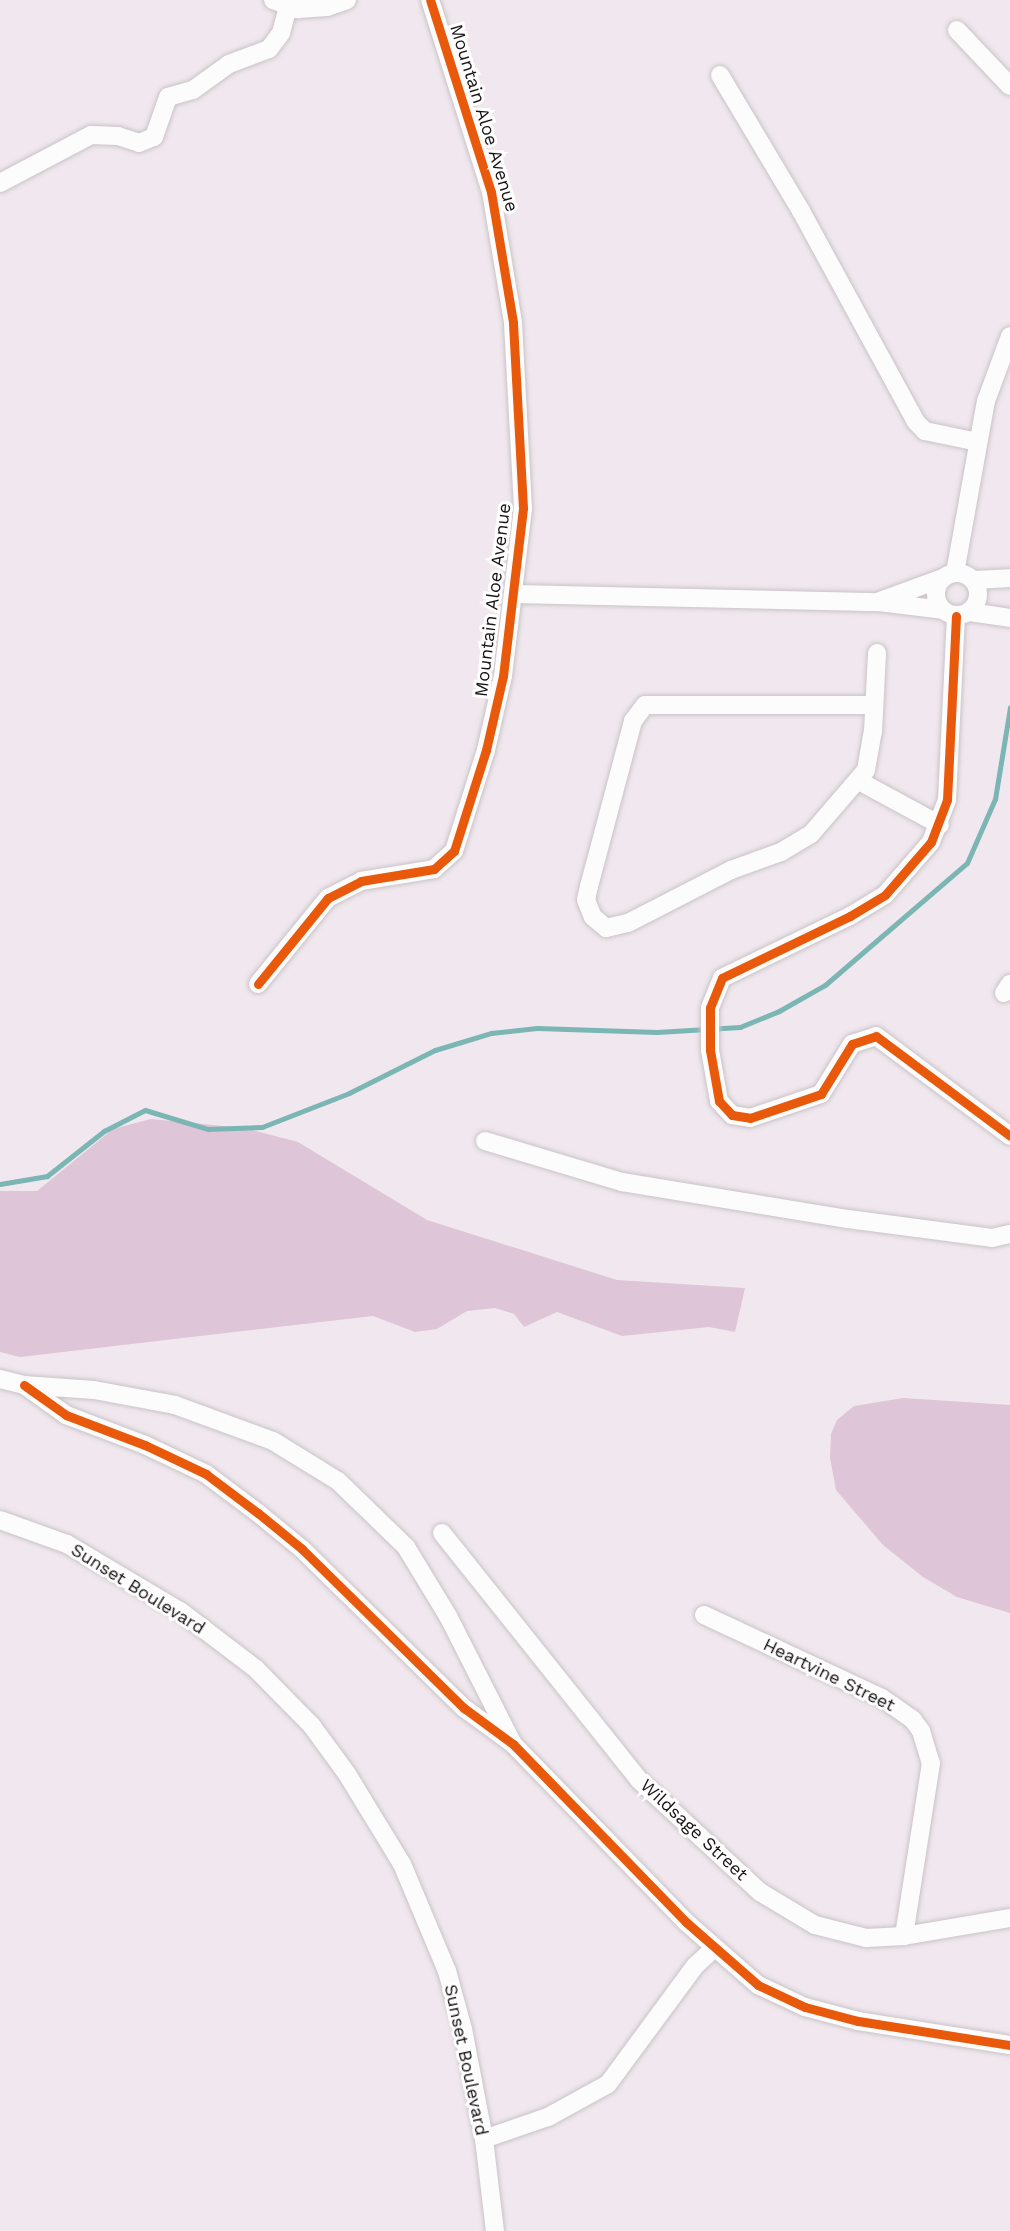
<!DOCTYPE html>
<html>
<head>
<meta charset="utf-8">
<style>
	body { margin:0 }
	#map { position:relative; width:1010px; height:2231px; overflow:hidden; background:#f0e8ee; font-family:"Work Sans",sans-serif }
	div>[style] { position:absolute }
	.green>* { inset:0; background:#dec5d7 }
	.stream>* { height:5px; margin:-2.5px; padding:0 2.5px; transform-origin:2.5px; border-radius:2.5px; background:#7bb6b5 }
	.roads { filter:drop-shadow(0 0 2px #c9c3c7) drop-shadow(0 0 2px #c9c3c7) }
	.minor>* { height:18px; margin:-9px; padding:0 9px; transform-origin:9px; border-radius:9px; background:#fdfcfc }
	.minor>.ring { margin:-9px; padding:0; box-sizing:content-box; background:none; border:18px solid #fdfcfc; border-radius:50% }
	.cycleway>* { height:9px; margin:-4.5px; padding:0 4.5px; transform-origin:4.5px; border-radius:4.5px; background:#e8590c }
	span { translate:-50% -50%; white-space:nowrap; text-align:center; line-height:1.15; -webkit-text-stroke:6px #fff; paint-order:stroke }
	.street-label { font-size:18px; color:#181316 }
</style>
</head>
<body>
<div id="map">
	<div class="green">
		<div style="clip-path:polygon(151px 1119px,244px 1128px,298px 1142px,427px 1220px,617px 1280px,745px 1288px,735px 1332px,709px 1327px,622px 1336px,557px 1312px,524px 1327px,514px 1314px,495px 1308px,467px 1311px,437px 1329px,415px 1332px,373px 1316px,20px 1357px,0 1352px,0 1191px,37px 1191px,113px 1129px)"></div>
		<div style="clip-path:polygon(903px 1398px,1010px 1405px,1010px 1613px,957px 1597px,923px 1577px,883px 1545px,836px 1490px,830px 1458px,831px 1434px,837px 1420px,854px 1406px)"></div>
	</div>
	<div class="stream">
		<div style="left:0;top:1184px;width:48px;rotate:-9.7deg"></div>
		<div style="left:47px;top:1176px;width:73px;rotate:-38.3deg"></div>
		<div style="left:104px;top:1131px;width:46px;rotate:-27.1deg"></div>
		<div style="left:145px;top:1110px;width:66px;rotate:16.8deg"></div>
		<div style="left:208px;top:1129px;width:54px;rotate:-2.1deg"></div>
		<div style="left:262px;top:1127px;width:93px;rotate:-21.3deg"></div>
		<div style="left:349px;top:1093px;width:96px;rotate:-26.6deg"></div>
		<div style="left:435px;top:1050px;width:59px;rotate:-16.9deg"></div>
		<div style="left:491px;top:1033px;width:46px;rotate:-6.2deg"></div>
		<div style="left:537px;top:1028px;width:120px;rotate:1.9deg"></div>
		<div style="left:657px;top:1032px;width:83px;rotate:-3.4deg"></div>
		<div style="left:740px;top:1027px;width:42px;rotate:-22.3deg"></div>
		<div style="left:779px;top:1011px;width:53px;rotate:-29.5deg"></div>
		<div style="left:825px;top:985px;width:187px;rotate:-40.7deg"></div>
		<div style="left:967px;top:863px;width:70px;rotate:-66.4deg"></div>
		<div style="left:995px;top:799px;width:93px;rotate:-80.7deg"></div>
	</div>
	<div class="roads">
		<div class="minor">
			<div style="left:273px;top:0;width:27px;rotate:20deg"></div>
			<div style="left:298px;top:9px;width:29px;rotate:-4deg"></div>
			<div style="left:327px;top:7px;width:21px;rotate:-19deg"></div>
			<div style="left:957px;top:30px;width:77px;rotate:46.6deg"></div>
			<div style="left:720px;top:75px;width:158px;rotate:59.2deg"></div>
			<div style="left:801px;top:211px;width:240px;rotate:61.4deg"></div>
			<div style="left:916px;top:422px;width:13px;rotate:45deg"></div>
			<div style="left:925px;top:431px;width:54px;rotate:11.7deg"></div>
			<div style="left:0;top:183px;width:103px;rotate:-27.8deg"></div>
			<div style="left:91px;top:135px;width:27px;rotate:2deg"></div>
			<div style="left:118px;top:136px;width:22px;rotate:18deg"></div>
			<div style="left:139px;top:143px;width:16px;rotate:-22deg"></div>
			<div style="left:154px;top:137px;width:42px;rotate:-70.7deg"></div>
			<div style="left:168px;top:97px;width:26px;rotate:-16deg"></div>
			<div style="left:193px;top:90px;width:44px;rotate:-35.8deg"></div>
			<div style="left:229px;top:64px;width:43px;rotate:-20.6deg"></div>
			<div style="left:269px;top:49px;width:20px;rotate:-53deg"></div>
			<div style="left:281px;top:33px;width:27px;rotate:-75deg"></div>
			<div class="ring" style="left:936px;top:573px;width:24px;height:24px"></div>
			<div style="left:955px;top:573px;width:175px;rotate:-79.8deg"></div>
			<div style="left:986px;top:401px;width:69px;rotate:-69.7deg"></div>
			<div style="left:974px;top:580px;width:36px;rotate:-3deg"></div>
			<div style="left:515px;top:594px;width:364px;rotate:1.3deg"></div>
			<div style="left:879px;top:602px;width:64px;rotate:7.1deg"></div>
			<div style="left:880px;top:601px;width:67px;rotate:-20.1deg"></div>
			<div style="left:970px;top:612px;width:40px;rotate:8.5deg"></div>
			<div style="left:956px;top:616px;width:184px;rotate:92.8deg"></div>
			<div style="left:947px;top:800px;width:45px;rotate:110.9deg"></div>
			<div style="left:931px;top:842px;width:70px;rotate:131deg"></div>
			<div style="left:885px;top:895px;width:41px;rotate:149deg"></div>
			<div style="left:850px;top:916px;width:142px;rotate:154.2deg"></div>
			<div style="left:722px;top:978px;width:32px;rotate:112deg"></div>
			<div style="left:710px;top:1008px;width:42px;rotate:90deg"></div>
			<div style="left:710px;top:1050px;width:52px;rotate:80deg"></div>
			<div style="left:719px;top:1101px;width:19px;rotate:47deg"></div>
			<div style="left:732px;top:1115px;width:18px;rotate:9deg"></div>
			<div style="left:750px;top:1118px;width:75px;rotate:-18.7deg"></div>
			<div style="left:821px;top:1094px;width:59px;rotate:-58.2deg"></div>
			<div style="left:852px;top:1044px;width:25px;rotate:-18deg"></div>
			<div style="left:876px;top:1036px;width:167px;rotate:36.7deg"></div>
			<div style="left:874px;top:705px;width:229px;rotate:180deg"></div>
			<div style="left:645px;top:705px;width:20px;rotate:127deg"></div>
			<div style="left:633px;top:721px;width:171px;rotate:104.9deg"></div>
			<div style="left:589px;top:886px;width:14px;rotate:102deg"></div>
			<div style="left:586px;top:900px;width:18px;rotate:68deg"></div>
			<div style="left:593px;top:917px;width:17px;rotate:40deg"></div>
			<div style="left:606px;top:928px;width:23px;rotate:-13deg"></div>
			<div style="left:628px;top:923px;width:116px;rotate:-27.2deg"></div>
			<div style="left:731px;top:870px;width:53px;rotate:-19.8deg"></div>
			<div style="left:781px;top:852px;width:35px;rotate:-31deg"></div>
			<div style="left:811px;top:834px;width:84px;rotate:-49.3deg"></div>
			<div style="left:866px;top:770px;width:39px;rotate:-80deg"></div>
			<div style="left:873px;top:732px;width:79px;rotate:-87.1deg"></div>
			<div style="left:859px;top:781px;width:92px;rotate:28.5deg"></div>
			<div style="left:258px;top:984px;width:111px;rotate:-50.9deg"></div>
			<div style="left:328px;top:898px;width:37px;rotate:-27deg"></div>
			<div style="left:361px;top:881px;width:74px;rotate:-9.3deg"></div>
			<div style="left:434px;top:869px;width:27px;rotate:-42deg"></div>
			<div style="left:454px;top:851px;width:106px;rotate:-72.4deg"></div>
			<div style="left:486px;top:750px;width:76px;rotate:-77.1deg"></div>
			<div style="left:503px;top:676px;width:169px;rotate:-83.2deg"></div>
			<div style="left:523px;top:508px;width:186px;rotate:-93.1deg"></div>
			<div style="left:513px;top:322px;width:132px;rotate:-99.6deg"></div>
			<div style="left:491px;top:192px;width:201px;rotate:-107.6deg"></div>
			<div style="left:1004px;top:993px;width:11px;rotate:-56deg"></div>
			<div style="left:485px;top:1141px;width:143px;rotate:16.7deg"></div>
			<div style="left:622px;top:1182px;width:229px;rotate:9.3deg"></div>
			<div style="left:848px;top:1219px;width:145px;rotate:7.5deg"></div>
			<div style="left:992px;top:1238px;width:18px;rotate:-13deg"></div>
			<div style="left:0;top:1379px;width:25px;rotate:14deg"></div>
			<div style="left:24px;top:1385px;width:70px;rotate:4.1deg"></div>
			<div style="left:94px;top:1390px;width:82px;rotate:10.5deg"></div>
			<div style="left:175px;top:1405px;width:104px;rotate:20.2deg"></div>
			<div style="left:273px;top:1441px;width:76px;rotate:31.6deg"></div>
			<div style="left:338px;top:1481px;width:95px;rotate:44.1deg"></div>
			<div style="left:406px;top:1547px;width:81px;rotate:58.7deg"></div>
			<div style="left:448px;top:1616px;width:141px;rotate:63.1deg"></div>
			<div style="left:24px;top:1385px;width:52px;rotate:35.5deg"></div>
			<div style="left:66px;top:1415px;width:85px;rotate:20.8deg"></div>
			<div style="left:145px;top:1445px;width:68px;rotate:25.4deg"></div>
			<div style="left:206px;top:1474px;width:65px;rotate:36.9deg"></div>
			<div style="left:258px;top:1513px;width:57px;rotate:39.3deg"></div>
			<div style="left:302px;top:1549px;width:227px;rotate:44.5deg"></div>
			<div style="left:464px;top:1708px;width:61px;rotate:36.3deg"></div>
			<div style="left:513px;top:1744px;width:248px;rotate:45.8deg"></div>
			<div style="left:686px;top:1922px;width:96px;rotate:41.2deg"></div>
			<div style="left:758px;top:1985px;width:52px;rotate:25.1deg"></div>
			<div style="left:805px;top:2007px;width:55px;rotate:14.8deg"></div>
			<div style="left:858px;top:2021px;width:154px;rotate:9deg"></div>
			<div style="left:0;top:1520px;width:71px;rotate:19.7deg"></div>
			<div style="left:67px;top:1544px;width:131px;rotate:30.7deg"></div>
			<div style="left:180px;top:1611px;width:96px;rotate:37.3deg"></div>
			<div style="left:256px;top:1669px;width:80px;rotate:45.5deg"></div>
			<div style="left:312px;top:1726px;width:59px;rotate:53.9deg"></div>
			<div style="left:347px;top:1774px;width:105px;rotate:58.6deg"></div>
			<div style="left:402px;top:1864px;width:116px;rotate:67.2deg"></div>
			<div style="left:447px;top:1971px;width:60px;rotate:74.6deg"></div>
			<div style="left:463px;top:2029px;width:112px;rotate:79.2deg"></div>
			<div style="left:484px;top:2139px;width:93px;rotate:83.2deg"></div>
			<div style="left:442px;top:1533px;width:316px;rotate:51.4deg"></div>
			<div style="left:639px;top:1780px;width:165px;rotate:42.8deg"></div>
			<div style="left:760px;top:1892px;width:64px;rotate:31deg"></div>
			<div style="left:815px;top:1925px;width:53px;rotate:14.3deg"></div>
			<div style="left:866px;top:1938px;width:38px;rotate:-3deg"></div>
			<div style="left:904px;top:1936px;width:108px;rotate:-9.6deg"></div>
			<div style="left:704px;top:1615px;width:196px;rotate:25deg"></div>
			<div style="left:882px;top:1698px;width:38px;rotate:35deg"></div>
			<div style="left:913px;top:1720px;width:14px;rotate:54deg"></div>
			<div style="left:921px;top:1731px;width:34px;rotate:73deg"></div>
			<div style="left:931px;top:1763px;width:175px;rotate:98.9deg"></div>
			<div style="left:484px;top:2139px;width:68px;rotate:-19deg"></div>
			<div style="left:548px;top:2117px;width:68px;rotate:-28.8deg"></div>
			<div style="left:608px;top:2084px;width:147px;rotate:-53.6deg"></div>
			<div style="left:695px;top:1966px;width:26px;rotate:-43deg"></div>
		</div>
	</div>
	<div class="cycleway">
		<div style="left:956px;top:616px;width:184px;rotate:92.8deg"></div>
		<div style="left:947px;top:800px;width:45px;rotate:110.9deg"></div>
		<div style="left:931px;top:842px;width:70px;rotate:131deg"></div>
		<div style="left:885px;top:895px;width:41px;rotate:149deg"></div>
		<div style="left:850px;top:916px;width:142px;rotate:154.2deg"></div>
		<div style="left:722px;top:978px;width:32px;rotate:112deg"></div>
		<div style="left:710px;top:1008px;width:42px;rotate:90deg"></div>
		<div style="left:710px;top:1050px;width:52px;rotate:80deg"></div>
		<div style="left:719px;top:1101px;width:19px;rotate:47deg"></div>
		<div style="left:732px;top:1115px;width:18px;rotate:9deg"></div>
		<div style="left:750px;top:1118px;width:75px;rotate:-18.7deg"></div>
		<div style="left:821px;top:1094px;width:59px;rotate:-58.2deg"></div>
		<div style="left:852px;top:1044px;width:25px;rotate:-18deg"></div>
		<div style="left:876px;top:1036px;width:167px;rotate:36.7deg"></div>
		<div style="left:258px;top:984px;width:111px;rotate:-50.9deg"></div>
		<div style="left:328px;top:898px;width:37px;rotate:-27deg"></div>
		<div style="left:361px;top:881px;width:74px;rotate:-9.3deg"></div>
		<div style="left:434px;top:869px;width:27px;rotate:-42deg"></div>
		<div style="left:454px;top:851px;width:106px;rotate:-72.4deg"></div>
		<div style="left:486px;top:750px;width:76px;rotate:-77.1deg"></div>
		<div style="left:503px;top:676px;width:169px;rotate:-83.2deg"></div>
		<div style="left:523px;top:508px;width:186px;rotate:-93.1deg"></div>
		<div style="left:513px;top:322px;width:132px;rotate:-99.6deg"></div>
		<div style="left:491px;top:192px;width:201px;rotate:-107.6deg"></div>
		<div style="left:24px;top:1385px;width:52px;rotate:35.5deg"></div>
		<div style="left:66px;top:1415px;width:85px;rotate:20.8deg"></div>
		<div style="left:145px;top:1445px;width:68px;rotate:25.4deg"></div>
		<div style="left:206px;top:1474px;width:65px;rotate:36.9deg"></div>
		<div style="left:258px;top:1513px;width:57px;rotate:39.3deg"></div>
		<div style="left:302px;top:1549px;width:227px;rotate:44.5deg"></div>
		<div style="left:464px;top:1708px;width:61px;rotate:36.3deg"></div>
		<div style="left:513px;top:1744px;width:248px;rotate:45.8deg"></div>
		<div style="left:686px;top:1922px;width:96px;rotate:41.2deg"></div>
		<div style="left:758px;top:1985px;width:52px;rotate:25.1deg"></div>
		<div style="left:805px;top:2007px;width:55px;rotate:14.8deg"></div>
		<div style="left:858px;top:2021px;width:154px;rotate:9deg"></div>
	</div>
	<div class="street-label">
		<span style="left:484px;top:118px;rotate:73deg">Mountain Aloe Avenue</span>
		<span style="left:493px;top:600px;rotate:-83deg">Mountain Aloe Avenue</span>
		<span style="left:138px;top:1589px;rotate:32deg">Sunset Boulevard</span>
		<span style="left:829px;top:1675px;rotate:26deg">Heartvine Street</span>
		<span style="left:694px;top:1830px;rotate:43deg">Wildsage Street</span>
		<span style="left:466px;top:2060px;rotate:78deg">Sunset Boulevard</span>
	</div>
</div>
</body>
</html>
